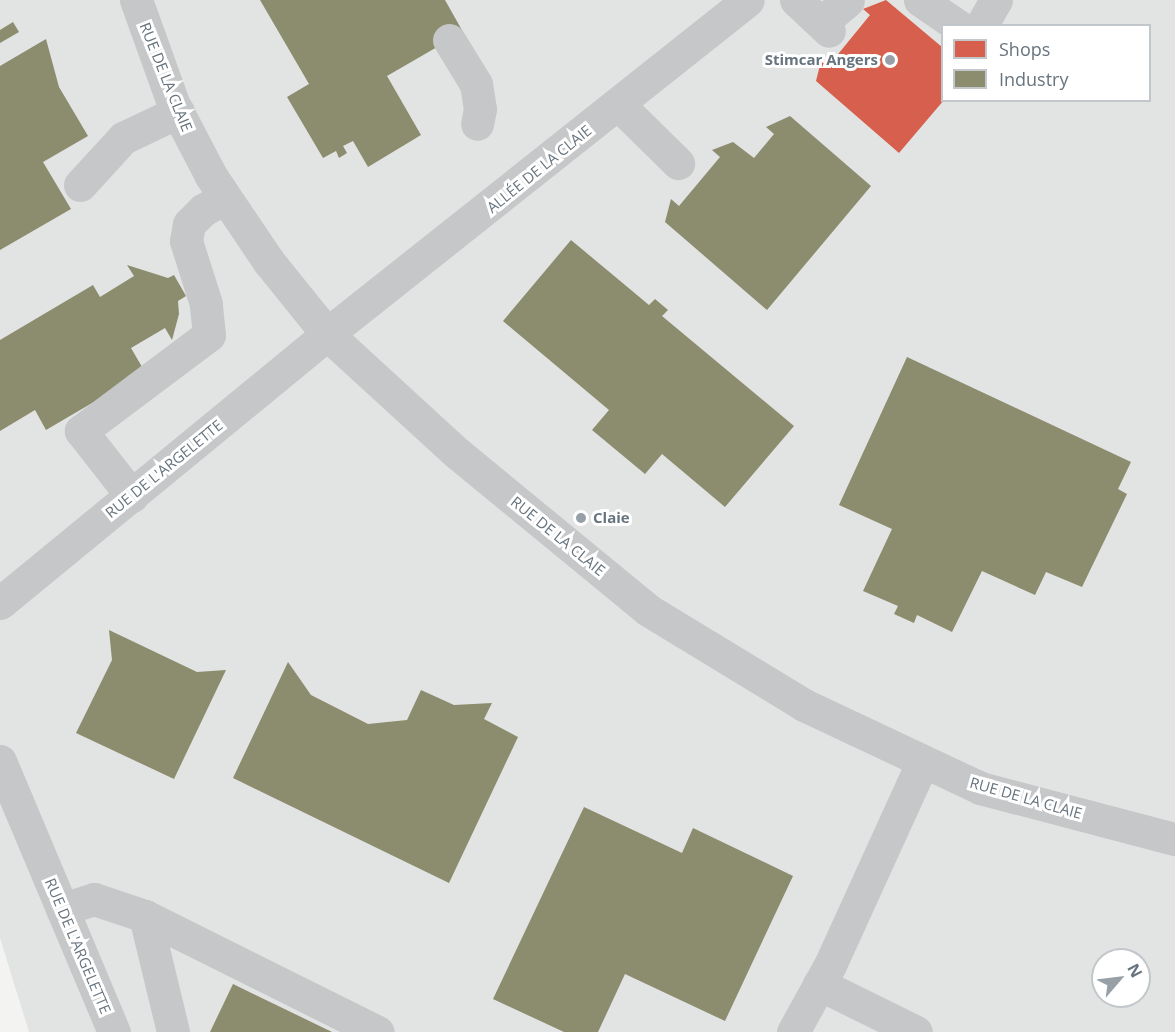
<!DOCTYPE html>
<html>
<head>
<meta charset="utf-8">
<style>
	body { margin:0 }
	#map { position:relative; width:1175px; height:1032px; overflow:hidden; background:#f3f3f2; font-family:"Open Sans",sans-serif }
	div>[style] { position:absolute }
	.built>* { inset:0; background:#e2e3e3 }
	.shops>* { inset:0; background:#d6604d }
	.industry>* { inset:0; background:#8c8c6e }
	.minor>* { height:33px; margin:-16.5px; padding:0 16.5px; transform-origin:16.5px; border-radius:16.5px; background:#c6c7c8 }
	.dots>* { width:16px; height:16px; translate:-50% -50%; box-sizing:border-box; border:3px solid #fff; border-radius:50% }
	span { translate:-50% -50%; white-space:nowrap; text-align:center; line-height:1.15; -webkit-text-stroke:6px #fff; paint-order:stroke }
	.poi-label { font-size:15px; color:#67747e; font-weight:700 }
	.right { translate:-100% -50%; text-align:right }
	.left { translate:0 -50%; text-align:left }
	.street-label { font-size:15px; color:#67747e }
	.legend { position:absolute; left:941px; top:24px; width:210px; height:78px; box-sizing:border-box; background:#fff; border:2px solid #c2c7cb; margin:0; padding:8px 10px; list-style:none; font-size:18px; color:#67747e }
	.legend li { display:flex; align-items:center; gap:12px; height:30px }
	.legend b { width:30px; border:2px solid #c2c7cb }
	.north { position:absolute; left:1091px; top:948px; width:60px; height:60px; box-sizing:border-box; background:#fff; border:2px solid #c2c7cb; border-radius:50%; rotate:62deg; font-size:16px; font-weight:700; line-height:24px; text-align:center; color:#67747e }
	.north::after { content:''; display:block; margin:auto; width:21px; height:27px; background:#98a0a7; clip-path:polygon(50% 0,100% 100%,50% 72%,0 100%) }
</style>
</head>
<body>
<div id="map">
	<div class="built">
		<div style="clip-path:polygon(evenodd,0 0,1175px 0,1175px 1032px,29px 1032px,0 938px,0 0,942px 26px,1150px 26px,1150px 100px,942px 100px,942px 26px,0 0,1103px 960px,1139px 960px,1139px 996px,1103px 996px,1103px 960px)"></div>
	</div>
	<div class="shops">
		<div style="clip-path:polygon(886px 0,942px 47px,944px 100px,899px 153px,816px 81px,822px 57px,830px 64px,870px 15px,863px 9px)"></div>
	</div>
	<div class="industry">
		<div style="clip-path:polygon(260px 0,445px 0,463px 32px,387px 76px,421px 135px,368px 167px,353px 141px,343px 146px,347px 153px,339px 158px,336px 151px,323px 158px,287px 97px,309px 84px)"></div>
		<div style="clip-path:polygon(13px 22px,19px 32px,0 43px,0 30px)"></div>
		<div style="clip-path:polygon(46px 39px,59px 87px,88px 136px,43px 162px,71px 209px,0 250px,0 66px)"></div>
		<div style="clip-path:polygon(790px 116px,871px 186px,767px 310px,665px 222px,671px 199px,679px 206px,720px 157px,712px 150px,733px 142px,754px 158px,774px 134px,766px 127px)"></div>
		<div style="clip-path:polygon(571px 240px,649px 305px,655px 299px,668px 310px,662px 316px,794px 426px,725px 507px,662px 454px,645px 474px,592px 430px,609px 410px,503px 321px)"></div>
		<div style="clip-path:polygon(127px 265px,168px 278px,174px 275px,186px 296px,178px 301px,179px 314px,172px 340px,165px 328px,131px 348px,145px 372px,46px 430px,35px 410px,0 431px,0 340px,93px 285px,100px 297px,134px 276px)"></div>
		<div style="clip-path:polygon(907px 357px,1131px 462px,1118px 489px,1127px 494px,1082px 587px,1046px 572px,1035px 595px,982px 571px,952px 632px,917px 615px,914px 623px,894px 614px,898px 606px,863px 591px,892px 529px,839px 505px)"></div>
		<div style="clip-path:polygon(109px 630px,197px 672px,226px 670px,174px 779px,76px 733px,112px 660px)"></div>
		<div style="clip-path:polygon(288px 662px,311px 695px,368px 724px,407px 720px,421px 690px,454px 705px,492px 703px,484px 719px,518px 737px,449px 883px,233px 778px)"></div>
		<div style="clip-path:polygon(584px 807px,682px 853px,693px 828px,793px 876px,725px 1021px,625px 974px,598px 1032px,564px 1032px,493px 999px)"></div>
		<div style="clip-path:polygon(233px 984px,332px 1032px,210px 1032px)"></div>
	</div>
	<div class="minor">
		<div style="left:136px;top:0;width:109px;rotate:70.2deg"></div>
		<div style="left:173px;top:103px;width:82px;rotate:62.5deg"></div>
		<div style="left:211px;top:176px;width:104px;rotate:56deg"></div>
		<div style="left:269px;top:262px;width:92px;rotate:51.1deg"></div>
		<div style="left:327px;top:334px;width:176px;rotate:42.5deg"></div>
		<div style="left:457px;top:453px;width:247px;rotate:39.4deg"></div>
		<div style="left:648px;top:610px;width:183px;rotate:31.3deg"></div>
		<div style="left:804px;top:705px;width:195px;rotate:25.2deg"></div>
		<div style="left:980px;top:788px;width:202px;rotate:14.7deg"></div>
		<div style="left:796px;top:0;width:45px;rotate:43.2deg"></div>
		<div style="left:920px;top:0;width:46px;rotate:34.4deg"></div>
		<div style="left:821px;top:23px;width:35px;rotate:-40deg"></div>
		<div style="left:981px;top:26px;width:30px;rotate:-60deg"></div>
		<div style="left:449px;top:40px;width:52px;rotate:58.5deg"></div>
		<div style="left:476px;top:84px;width:25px;rotate:81deg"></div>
		<div style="left:480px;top:109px;width:15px;rotate:101deg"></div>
		<div style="left:619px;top:105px;width:83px;rotate:44.5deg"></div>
		<div style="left:80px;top:185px;width:64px;rotate:-47.5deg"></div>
		<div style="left:123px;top:138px;width:61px;rotate:-25.3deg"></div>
		<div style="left:132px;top:496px;width:83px;rotate:-128.1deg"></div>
		<div style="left:81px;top:431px;width:160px;rotate:-36.9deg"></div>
		<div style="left:209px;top:335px;width:31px;rotate:-96deg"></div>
		<div style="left:206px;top:304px;width:66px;rotate:-107.6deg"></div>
		<div style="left:186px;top:241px;width:17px;rotate:-80deg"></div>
		<div style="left:189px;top:224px;width:20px;rotate:-45deg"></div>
		<div style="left:203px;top:210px;width:25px;rotate:-29deg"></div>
		<div style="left:0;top:603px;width:423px;rotate:-39.4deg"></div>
		<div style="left:327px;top:334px;width:537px;rotate:-38.43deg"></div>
		<div style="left:0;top:761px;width:294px;rotate:67.2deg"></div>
		<div style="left:62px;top:909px;width:34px;rotate:-17deg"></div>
		<div style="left:94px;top:899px;width:54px;rotate:18.4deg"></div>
		<div style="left:145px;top:916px;width:260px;rotate:26.5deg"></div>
		<div style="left:145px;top:916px;width:119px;rotate:76.4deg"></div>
		<div style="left:819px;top:984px;width:108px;rotate:26.3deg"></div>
		<div style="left:793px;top:1032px;width:77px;rotate:-61.1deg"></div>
		<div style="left:830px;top:965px;width:224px;rotate:-65.5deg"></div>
	</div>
	<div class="dots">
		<div style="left:890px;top:60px;background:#98a0a7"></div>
		<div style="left:581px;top:518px;background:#98a0a7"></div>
	</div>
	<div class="poi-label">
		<span class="right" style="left:878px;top:60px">Stimcar Angers</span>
		<span class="left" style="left:593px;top:518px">Claie</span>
	</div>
	<div class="street-label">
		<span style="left:166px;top:77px;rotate:68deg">RUE DE LA CLAIE</span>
		<span style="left:539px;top:169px;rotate:-39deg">ALLÉE DE LA CLAIE</span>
		<span style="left:164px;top:469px;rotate:-39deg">RUE DE L'ARGELETTE</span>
		<span style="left:558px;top:536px;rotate:39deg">RUE DE LA CLAIE</span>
		<span style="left:1026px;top:798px;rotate:16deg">RUE DE LA CLAIE</span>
		<span style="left:78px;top:946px;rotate:67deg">RUE DE L'ARGELETTE</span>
	</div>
	<ul class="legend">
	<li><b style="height:16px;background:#d6604d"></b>Shops</li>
	<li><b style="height:16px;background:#8c8c6e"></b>Industry</li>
	</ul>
	<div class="north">N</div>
</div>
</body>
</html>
